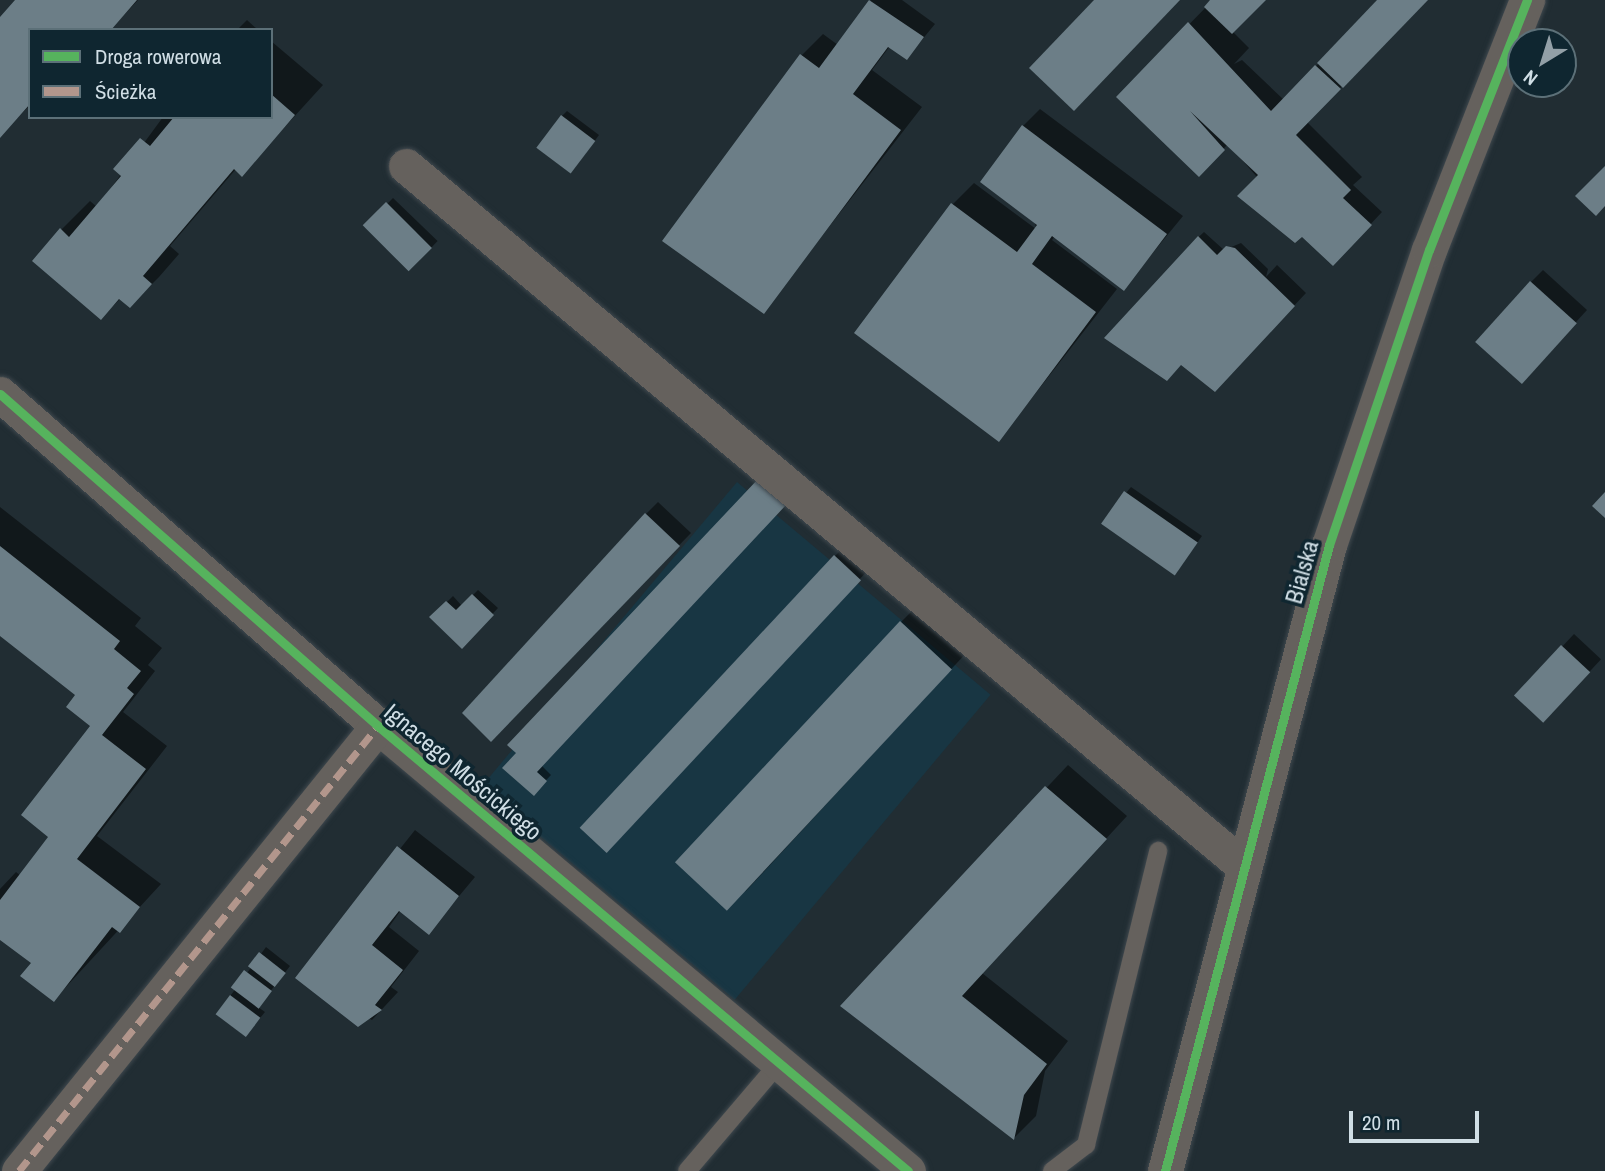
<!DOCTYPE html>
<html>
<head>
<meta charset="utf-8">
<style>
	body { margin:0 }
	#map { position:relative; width:1605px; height:1171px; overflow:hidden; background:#212d33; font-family:"Archivo Narrow",sans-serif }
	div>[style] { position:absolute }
	.built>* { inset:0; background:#183643; transform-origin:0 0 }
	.shadow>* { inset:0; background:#0007; transform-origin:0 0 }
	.building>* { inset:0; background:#6c7e87; transform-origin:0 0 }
	.roads { filter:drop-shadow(0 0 2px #3f484e) drop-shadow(0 0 2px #3f484e) }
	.service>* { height:18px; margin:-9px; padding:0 9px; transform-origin:9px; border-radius:9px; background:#65615d }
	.minor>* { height:35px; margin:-17.5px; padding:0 17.5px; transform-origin:17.5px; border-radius:17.5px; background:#65615d }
	.quiet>* { height:7px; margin-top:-3.5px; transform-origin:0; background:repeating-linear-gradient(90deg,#b2968c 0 14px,transparent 0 21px) }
	.cycleway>* { height:9px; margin:-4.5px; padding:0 4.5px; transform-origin:4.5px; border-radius:4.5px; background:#56b35d }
	span { translate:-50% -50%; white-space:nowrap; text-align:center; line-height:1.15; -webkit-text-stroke:7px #0f2630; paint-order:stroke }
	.street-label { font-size:24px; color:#d0dee5 }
	.legend { position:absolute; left:28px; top:28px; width:245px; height:91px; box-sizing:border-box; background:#0f2630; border:2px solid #5c7078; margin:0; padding:9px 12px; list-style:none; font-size:21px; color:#d0dee5 }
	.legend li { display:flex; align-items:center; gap:14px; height:35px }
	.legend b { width:35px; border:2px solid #5c7078 }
	.north { position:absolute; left:1507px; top:28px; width:70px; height:70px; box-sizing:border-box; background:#0f2630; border:2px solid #5c7078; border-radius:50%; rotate:218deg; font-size:19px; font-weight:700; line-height:28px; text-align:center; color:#d0dee5 }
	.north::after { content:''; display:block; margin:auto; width:24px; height:32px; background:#93a0a7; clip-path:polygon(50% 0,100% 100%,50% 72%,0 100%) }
	.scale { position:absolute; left:1349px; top:1111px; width:130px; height:32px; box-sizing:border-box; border:4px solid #d0dee5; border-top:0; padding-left:9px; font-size:21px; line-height:24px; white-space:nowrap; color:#d0dee5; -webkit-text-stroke:5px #0f2630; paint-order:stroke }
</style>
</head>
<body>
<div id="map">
	<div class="built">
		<div style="left:737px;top:482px;width:331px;height:398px;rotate:40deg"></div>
	</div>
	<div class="shadow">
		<div style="clip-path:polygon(17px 0,138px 0,110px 30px,30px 30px,30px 105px,0 136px,0 20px)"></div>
		<div style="clip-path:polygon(871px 0,902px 0,935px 24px,907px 58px,890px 46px,872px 70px,922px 107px,763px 312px,801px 56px,823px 34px,838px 45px)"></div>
		<div style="clip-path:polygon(1213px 0,1264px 0,1232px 31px,1249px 48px,1234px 64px,1242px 60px,1284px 100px,1379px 0,1426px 0,1307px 122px,1362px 177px,1353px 185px,1382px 212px,1333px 264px,1228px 144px,1198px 175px,1118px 97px)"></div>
		<div style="clip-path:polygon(247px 20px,258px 30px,237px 30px)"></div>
		<div style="clip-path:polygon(271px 41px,323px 85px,242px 174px,236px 169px,170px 246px,179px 254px,159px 277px,130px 306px,121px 298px,101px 318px,61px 230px,90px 201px,97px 207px,163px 117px,271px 117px)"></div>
		<div style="clip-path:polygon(1040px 109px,1183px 216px,1124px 288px,1055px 236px,1052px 240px,1117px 289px,999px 440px,952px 205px,974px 183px,1036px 229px,1023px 126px)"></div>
		<div style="clip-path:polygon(567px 111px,599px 135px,576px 166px,562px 116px)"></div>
		<div style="left:393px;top:198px;width:62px;height:38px;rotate:44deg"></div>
		<div style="clip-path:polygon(1204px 232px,1224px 250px,1241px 243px,1268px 269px,1266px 277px,1277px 265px,1306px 293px,1226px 378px,1190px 245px)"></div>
		<div style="clip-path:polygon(1543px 270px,1587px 310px,1533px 369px,1531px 282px)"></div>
		<div style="clip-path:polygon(1131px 487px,1202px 536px,1175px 573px,1126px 493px)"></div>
		<div style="clip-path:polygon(658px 502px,691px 533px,491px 739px,646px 514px)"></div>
		<div style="clip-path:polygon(0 507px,141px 618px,135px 626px,162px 648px,148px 665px,155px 671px,123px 712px,167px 746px,97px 836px,161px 884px,54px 1000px,33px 963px,0 938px,0 889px,16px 872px,21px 876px,51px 836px,93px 726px,77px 695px,0 634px)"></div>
		<div style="clip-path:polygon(852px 539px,877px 561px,620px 829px,835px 556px)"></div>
		<div style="clip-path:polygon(478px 590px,498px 608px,462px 646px,432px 617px,453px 596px,462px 606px)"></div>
		<div style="clip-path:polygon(918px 605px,968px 651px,745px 892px,901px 622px)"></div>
		<div style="left:1574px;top:634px;width:37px;height:85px;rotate:43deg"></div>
		<div style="clip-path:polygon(541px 765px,551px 775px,534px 793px,505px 768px)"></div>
		<div style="clip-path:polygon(1068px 765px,1127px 816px,982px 973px,1068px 1041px,1045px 1071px,1036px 1116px,1014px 1138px,842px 1005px)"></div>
		<div style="clip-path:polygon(415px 830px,475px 877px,429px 932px,401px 910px,389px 927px,419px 951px,391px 987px,398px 992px,372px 1020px,297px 978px)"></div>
		<div style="clip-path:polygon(266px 947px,290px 966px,258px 1007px,265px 1012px,250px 1030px,217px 1014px)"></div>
	</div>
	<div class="building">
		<div style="clip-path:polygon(15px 0,137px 0,111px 30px,30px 30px,30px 104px,0 138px,0 17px)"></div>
		<div style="clip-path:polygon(869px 0,924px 37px,907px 60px,888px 47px,853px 94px,901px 130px,764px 314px,662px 241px,800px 54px,819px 68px)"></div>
		<div style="clip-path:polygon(1094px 0,1180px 0,1074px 111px,1029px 68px)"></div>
		<div style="clip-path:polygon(1210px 0,1266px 0,1232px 34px,1204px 7px)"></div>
		<div style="clip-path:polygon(1377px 0,1428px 0,1343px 88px,1317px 63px)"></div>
		<div style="clip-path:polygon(1188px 22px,1271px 111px,1315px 65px,1341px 89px,1296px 135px,1351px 190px,1343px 198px,1372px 225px,1333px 266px,1302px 237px,1295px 243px,1237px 196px,1258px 175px,1190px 111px,1225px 150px,1199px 177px,1116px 97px)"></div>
		<div style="clip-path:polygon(271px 94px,295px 115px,242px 177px,234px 169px,143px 276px,152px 284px,130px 308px,119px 299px,101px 320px,32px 261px,60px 228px,69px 237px,121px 176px,113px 169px,140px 138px,150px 146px,174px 117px,271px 117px)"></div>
		<div style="left:561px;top:115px;width:43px;height:41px;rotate:37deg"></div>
		<div style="clip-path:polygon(1022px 125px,1167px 234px,1124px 291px,1052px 236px,1032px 264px,1096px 312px,999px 442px,854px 333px,951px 203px,1017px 252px,1037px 225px,980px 182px)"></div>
		<div style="clip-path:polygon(1605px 166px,1605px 206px,1596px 216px,1575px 196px)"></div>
		<div style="left:386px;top:202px;width:65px;height:33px;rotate:45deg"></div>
		<div style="clip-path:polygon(1198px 236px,1217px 255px,1226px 246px,1235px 248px,1295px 306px,1215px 392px,1181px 365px,1167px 381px,1104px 338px)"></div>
		<div style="left:1530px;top:281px;width:63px;height:82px;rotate:42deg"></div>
		<div style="clip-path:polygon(759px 478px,786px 505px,537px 772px,547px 781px,534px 796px,502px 768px,516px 753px,507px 745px)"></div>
		<div style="left:1124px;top:491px;width:90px;height:40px;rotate:35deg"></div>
		<div style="clip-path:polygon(1605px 492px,1605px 518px,1592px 506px)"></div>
		<div style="clip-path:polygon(645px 513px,680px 546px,491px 742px,462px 713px)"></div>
		<div style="clip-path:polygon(0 546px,120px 641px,114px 649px,141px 671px,127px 688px,134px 694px,102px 735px,146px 769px,77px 859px,140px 907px,120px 933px,112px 927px,54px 1002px,20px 976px,31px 963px,0 940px,0 900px,48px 837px,21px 815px,90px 726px,66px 707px,75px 695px,0 636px)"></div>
		<div style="left:834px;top:555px;width:37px;height:373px;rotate:43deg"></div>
		<div style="clip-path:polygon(472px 594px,494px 615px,462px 649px,429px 617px,446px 601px,456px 610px)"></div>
		<div style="left:900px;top:621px;width:71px;height:330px;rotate:43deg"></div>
		<div style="left:1561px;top:645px;width:40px;height:69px;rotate:43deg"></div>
		<div style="clip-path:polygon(1045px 786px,1107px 839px,962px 996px,1047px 1064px,1024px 1095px,1014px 1140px,840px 1006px)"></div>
		<div style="clip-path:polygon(397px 846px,459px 896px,429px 935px,399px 911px,372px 945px,403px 970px,375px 1005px,382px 1010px,358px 1027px,295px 978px)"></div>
		<div style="left:259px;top:952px;width:34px;height:18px;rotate:38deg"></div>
		<div style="left:244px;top:970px;width:35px;height:22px;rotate:37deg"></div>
		<div style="left:230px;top:995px;width:38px;height:24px;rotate:37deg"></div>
	</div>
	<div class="roads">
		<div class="service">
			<div style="left:687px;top:1171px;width:142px;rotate:-49.6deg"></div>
			<div style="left:1052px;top:1171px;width:43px;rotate:-37.4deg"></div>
			<div style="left:1086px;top:1145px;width:303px;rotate:-76.2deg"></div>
		</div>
		<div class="minor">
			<div style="left:406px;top:166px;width:1088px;rotate:39.89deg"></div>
			<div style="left:0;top:394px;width:503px;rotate:41.29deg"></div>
			<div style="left:378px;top:726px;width:692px;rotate:40.02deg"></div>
			<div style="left:19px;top:1171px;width:572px;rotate:-51.11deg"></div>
			<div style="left:1165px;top:1171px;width:647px;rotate:-75.32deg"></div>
			<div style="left:1329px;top:545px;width:311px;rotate:-71.3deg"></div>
			<div style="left:1429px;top:250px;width:269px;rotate:-68.6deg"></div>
		</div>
	</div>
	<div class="quiet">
		<div style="left:19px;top:1171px;width:572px;rotate:-51.11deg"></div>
	</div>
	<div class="cycleway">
		<div style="left:0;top:394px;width:503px;rotate:41.29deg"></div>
		<div style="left:378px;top:726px;width:692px;rotate:40.02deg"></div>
		<div style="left:1165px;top:1171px;width:647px;rotate:-75.32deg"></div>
		<div style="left:1329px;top:545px;width:311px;rotate:-71.3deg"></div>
		<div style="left:1429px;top:250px;width:269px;rotate:-68.6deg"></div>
	</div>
	<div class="street-label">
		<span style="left:1302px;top:572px;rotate:-74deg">Bialska</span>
		<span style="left:463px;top:772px;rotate:40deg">Ignacego Mościckiego</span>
	</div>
	<ul class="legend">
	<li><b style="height:9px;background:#56b35d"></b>Droga rowerowa</li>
	<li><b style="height:9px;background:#b2968c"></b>Ścieżka</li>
	</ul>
	<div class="north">N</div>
	<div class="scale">20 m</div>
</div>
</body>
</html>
